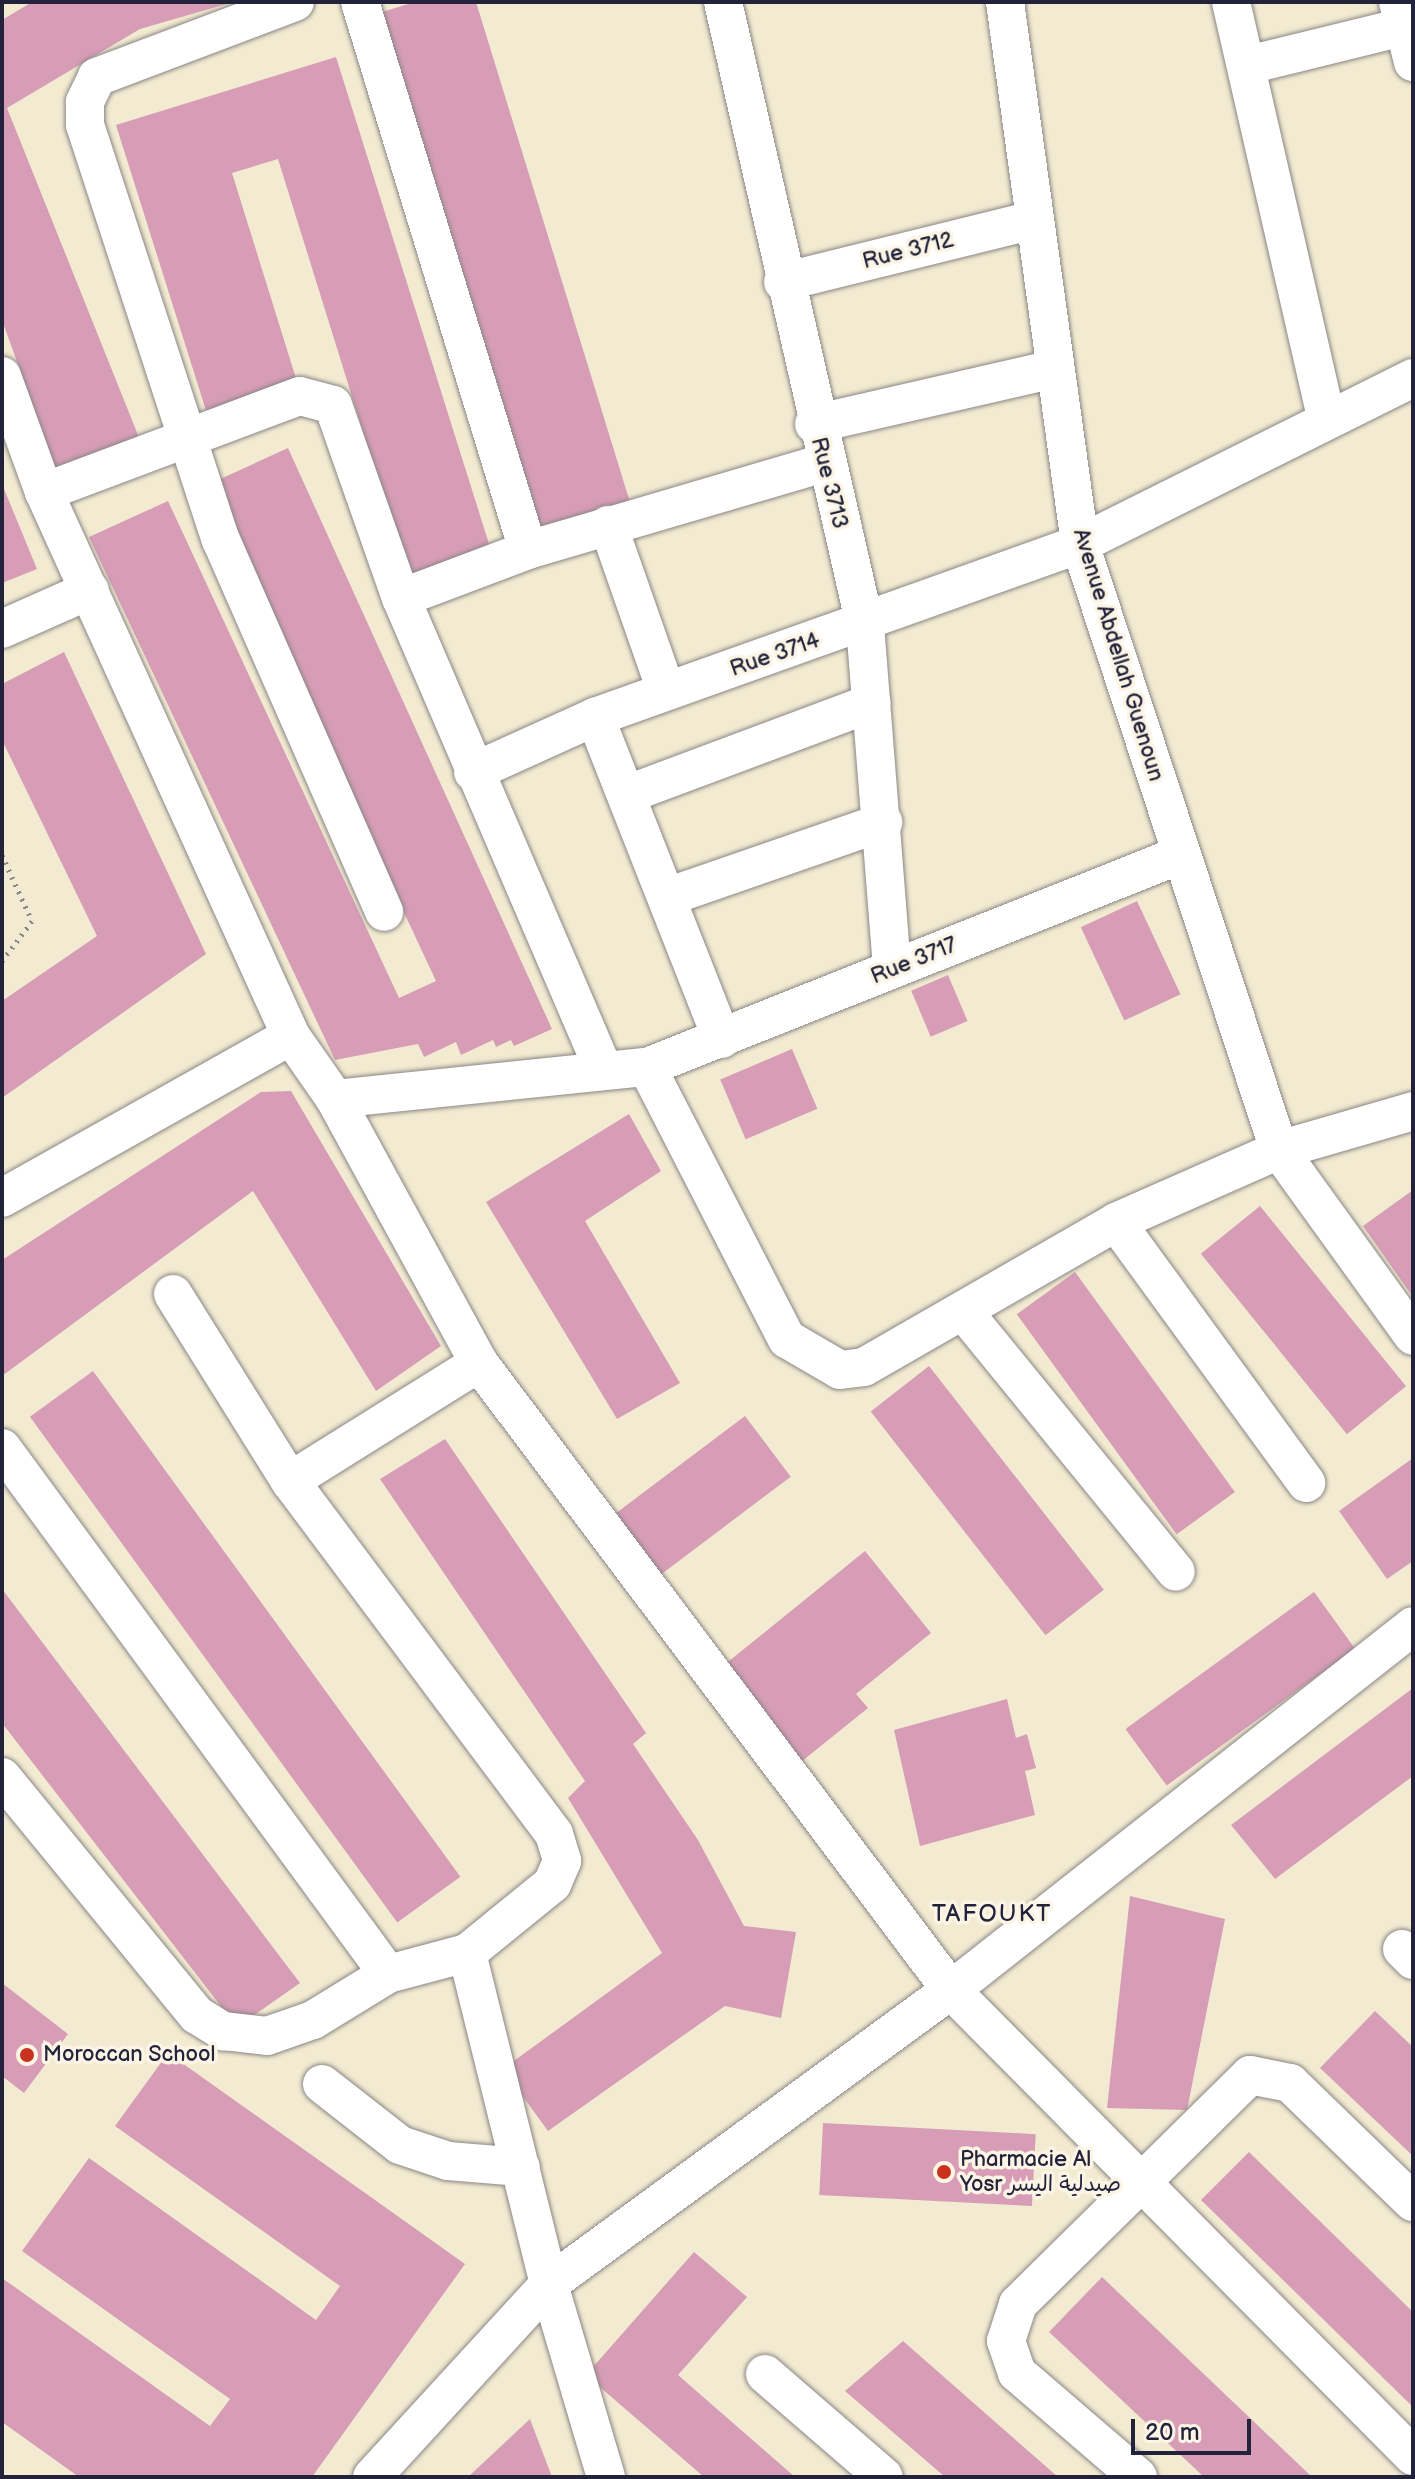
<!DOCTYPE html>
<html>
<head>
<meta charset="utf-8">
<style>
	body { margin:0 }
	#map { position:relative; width:1415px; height:2479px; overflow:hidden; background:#f2ebd1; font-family:"Balsamiq Sans","Playpen Sans Arabic",sans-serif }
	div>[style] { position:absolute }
	.building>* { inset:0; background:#d79db6; transform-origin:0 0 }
	.path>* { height:5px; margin-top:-2.5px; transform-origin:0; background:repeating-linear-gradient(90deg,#8a8686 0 2px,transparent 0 8px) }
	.roads { filter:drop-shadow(0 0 2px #8a8686) drop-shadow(0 0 2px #8a8686) }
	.minor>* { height:38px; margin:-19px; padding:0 19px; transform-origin:19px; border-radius:19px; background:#fff }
	.dots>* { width:22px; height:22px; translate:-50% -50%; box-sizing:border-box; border:4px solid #fcf5e5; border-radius:50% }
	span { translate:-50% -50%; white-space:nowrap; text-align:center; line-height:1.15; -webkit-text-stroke:7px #fcf5e5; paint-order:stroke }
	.street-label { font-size:22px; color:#22223b }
	.poi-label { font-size:22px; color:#22223b }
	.left { translate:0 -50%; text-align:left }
	.neighbourhood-label { font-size:24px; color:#22223b; letter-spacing:2px }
	.frame { position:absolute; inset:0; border:4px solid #22223b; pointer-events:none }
	.scale { position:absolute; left:1131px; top:2419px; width:120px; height:36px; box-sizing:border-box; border:4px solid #22223b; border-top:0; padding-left:10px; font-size:24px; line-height:28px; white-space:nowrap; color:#22223b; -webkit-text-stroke:6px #fcf5e5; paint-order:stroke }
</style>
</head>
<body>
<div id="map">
	<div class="building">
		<div style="clip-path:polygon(32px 2px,230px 3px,140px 29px,7px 108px,140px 440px,57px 473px,2px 320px,2px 20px)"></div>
		<div style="clip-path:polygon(415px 2px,476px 2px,633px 512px,543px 539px,382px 12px)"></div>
		<div style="clip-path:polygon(336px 57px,495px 563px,412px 589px,278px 159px,232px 173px,299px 388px,208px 417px,116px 125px)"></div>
		<div style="clip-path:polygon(288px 448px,552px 1029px,514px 1046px,511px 1040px,496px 1047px,493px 1040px,461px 1055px,456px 1042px,424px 1057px,418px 1044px,335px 1060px,89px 537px,168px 501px,399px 998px,436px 981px,205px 486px)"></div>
		<div style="clip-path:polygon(2px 484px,37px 569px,2px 583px)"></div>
		<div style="clip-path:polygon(64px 652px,206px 954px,2px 1098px,2px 1001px,97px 936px,2px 740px,2px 684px)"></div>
		<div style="left:1137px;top:901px;width:103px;height:62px;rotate:65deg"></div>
		<div style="left:948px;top:975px;width:50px;height:40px;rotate:67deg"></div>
		<div style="left:792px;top:1049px;width:65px;height:78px;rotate:67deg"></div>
		<div style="clip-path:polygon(291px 1091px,441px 1346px,376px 1391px,253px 1191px,2px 1376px,2px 1260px,261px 1092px)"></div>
		<div style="clip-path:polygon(629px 1114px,661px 1171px,585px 1221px,680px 1383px,617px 1419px,486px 1202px)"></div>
		<div style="clip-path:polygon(1413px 1190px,1413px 1297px,1363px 1226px)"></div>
		<div style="left:1260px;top:1206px;width:232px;height:76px;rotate:51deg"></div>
		<div style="left:1075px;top:1272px;width:272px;height:72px;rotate:54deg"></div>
		<div style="left:929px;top:1366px;width:284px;height:74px;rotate:52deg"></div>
		<div style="left:93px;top:1371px;width:625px;height:78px;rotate:54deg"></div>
		<div style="left:745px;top:1416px;width:76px;height:170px;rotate:53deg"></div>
		<div style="clip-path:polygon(445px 1439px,646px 1733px,633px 1744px,698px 1840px,744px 1926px,796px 1932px,781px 2018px,725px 2006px,548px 2131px,503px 2069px,662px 1953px,568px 1798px,585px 1781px,380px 1479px)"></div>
		<div style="clip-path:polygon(1413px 1458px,1413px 1561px,1387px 1579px,1339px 1511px)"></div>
		<div style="clip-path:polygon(865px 1551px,931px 1633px,856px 1694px,868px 1708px,796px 1766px,718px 1670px)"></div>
		<div style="clip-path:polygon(2px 1589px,300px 1983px,237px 2027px,2px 1723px)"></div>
		<div style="left:1314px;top:1592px;width:70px;height:233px;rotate:54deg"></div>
		<div style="clip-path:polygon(1413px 1688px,1413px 1776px,1275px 1879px,1231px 1825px)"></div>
		<div style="clip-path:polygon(1007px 1699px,1016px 1738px,1027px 1734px,1036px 1768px,1025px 1771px,1035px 1815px,920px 1846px,894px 1730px)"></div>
		<div style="clip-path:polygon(1130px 1896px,1225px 1919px,1187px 2110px,1107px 2108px)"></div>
		<div style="clip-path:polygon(2px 1983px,68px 2034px,24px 2093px,2px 2076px)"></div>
		<div style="clip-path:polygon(1375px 2011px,1413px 2047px,1413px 2156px,1320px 2068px)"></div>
		<div style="clip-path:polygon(168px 2053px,465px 2264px,312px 2477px,79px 2477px,2px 2422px,2px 2278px,210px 2426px,230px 2399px,22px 2251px,89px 2158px,316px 2320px,340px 2286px,115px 2126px)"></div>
		<div style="left:823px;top:2123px;width:213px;height:72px;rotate:3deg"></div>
		<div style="clip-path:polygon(1249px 2152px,1413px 2312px,1413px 2407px,1201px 2200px)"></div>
		<div style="clip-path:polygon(694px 2252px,747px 2297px,678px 2375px,795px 2477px,704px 2477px,586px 2375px)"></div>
		<div style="clip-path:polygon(1102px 2277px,1312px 2477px,1204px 2477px,1049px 2332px)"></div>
		<div style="clip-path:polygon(903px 2341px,1058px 2477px,945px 2477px,845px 2391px)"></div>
		<div style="clip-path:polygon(530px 2419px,552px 2477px,468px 2477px)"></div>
	</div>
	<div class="path">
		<div style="left:2px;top:855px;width:72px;rotate:65.6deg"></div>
		<div style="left:32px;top:921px;width:50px;rotate:126.9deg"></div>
	</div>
	<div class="roads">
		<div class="minor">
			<div style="left:295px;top:2px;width:212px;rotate:159.3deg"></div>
			<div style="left:97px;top:77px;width:28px;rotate:116deg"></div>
			<div style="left:85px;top:102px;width:23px;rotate:90deg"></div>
			<div style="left:85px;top:125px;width:437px;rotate:71.9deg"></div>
			<div style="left:221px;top:540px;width:406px;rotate:66.3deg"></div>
			<div style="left:360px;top:2px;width:573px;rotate:72.96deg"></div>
			<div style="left:723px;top:2px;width:639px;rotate:77.16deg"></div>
			<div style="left:865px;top:625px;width:345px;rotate:85.5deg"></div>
			<div style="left:1005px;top:2px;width:547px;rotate:82.12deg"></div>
			<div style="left:1080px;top:544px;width:638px;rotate:71.82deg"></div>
			<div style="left:1279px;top:1150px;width:229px;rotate:54.2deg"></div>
			<div style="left:1231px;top:2px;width:429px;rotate:77.1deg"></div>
			<div style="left:1398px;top:2px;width:62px;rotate:76deg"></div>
			<div style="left:1248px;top:65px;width:160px;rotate:-13.8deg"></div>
			<div style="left:783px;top:282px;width:259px;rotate:-13.9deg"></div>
			<div style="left:2px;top:376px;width:123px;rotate:70.1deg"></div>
			<div style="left:44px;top:492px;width:597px;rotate:65.58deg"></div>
			<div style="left:814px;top:424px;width:247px;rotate:-12.9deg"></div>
			<div style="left:44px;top:492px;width:273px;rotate:-20.6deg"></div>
			<div style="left:300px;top:396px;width:34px;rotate:15deg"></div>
			<div style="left:333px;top:405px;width:205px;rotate:70.6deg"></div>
			<div style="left:401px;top:598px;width:509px;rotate:66.76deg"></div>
			<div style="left:608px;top:525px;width:176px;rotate:70.7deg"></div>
			<div style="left:401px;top:598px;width:136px;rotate:-20.7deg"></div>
			<div style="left:528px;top:550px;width:308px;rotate:-16.4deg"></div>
			<div style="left:2px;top:629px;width:96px;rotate:-23.9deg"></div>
			<div style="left:595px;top:717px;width:346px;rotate:68.5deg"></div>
			<div style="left:473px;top:772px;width:134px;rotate:-24.3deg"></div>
			<div style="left:595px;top:717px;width:515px;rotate:-19.63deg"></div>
			<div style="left:1080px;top:544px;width:372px;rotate:-26.5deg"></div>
			<div style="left:628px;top:794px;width:260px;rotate:-20.5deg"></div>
			<div style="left:667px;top:897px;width:229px;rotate:-19.1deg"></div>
			<div style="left:647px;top:1067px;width:306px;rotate:62.8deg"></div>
			<div style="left:787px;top:1339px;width:61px;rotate:30.3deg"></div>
			<div style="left:840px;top:1370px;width:24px;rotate:-7deg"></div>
			<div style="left:864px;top:1367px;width:291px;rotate:-29.9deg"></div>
			<div style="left:1116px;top:1222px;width:178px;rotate:-23.8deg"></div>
			<div style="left:1279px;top:1150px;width:140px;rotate:-16.2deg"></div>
			<div style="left:335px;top:1099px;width:314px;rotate:-5.9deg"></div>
			<div style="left:647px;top:1067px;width:574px;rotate:-21.69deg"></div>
			<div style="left:2px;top:1198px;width:331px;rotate:-29.3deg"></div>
			<div style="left:291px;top:1036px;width:77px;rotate:55.1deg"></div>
			<div style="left:335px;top:1099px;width:301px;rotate:61.4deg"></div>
			<div style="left:479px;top:1363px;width:785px;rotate:53.03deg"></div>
			<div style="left:951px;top:1990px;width:588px;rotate:-38.23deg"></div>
			<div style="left:1116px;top:1222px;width:323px;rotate:53.9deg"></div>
			<div style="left:173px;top:1294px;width:221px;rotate:58deg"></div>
			<div style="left:290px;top:1481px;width:441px;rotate:53.2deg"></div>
			<div style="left:554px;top:1834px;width:28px;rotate:73deg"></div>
			<div style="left:562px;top:1861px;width:25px;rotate:113deg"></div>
			<div style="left:552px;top:1884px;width:109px;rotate:140.9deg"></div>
			<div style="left:467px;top:1953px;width:341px;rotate:76.1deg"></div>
			<div style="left:549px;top:2284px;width:262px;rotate:132.5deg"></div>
			<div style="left:964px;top:1312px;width:335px;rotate:50.8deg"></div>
			<div style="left:2px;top:1448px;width:652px;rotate:53.73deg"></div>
			<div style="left:388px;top:1974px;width:82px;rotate:-14.9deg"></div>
			<div style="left:290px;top:1481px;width:223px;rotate:-32deg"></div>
			<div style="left:2px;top:1777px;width:308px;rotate:50.7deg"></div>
			<div style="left:197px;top:2015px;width:31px;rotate:32deg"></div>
			<div style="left:223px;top:2031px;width:44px;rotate:6.5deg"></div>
			<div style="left:267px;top:2036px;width:49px;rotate:-19.2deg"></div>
			<div style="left:313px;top:2020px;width:88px;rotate:-31.5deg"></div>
			<div style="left:1402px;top:1949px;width:16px;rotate:45deg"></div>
			<div style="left:322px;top:2084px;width:99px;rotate:38deg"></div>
			<div style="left:400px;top:2145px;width:51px;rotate:18.4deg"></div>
			<div style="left:448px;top:2161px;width:73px;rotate:4.7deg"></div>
			<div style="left:765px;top:2374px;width:157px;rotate:40.9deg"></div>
			<div style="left:606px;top:2477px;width:201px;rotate:-106.5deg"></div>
			<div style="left:549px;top:2284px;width:498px;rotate:-36.2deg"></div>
			<div style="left:951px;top:1990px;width:656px;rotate:45.25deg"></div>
			<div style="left:1138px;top:2477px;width:160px;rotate:-139.3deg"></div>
			<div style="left:1017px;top:2373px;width:34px;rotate:-109deg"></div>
			<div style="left:1006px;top:2341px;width:39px;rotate:-72deg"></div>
			<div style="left:1018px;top:2304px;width:326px;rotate:-44.6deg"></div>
			<div style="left:1250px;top:2075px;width:41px;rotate:11.3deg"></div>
			<div style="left:1290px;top:2083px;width:171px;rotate:44.1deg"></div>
		</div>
	</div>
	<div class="dots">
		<div style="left:27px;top:2055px;background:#c8321e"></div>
		<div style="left:944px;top:2172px;background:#c8321e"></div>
	</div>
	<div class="street-label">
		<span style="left:908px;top:251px;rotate:-14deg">Rue 3712</span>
		<span style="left:829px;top:483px;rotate:76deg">Rue 3713</span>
		<span style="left:775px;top:655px;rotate:-19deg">Rue 3714</span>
		<span style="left:1118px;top:655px;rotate:73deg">Avenue Abdellah Guenoun</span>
		<span style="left:914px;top:961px;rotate:-22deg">Rue 3717</span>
	</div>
	<div class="poi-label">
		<span class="left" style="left:43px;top:2055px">Moroccan School</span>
		<span class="left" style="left:960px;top:2172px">Pharmacie Al<br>Yosr صيدلية اليسر</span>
	</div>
	<div class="neighbourhood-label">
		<span style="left:992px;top:1914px">TAFOUKT</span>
	</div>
	<div class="frame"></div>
	<div class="scale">20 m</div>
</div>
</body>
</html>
